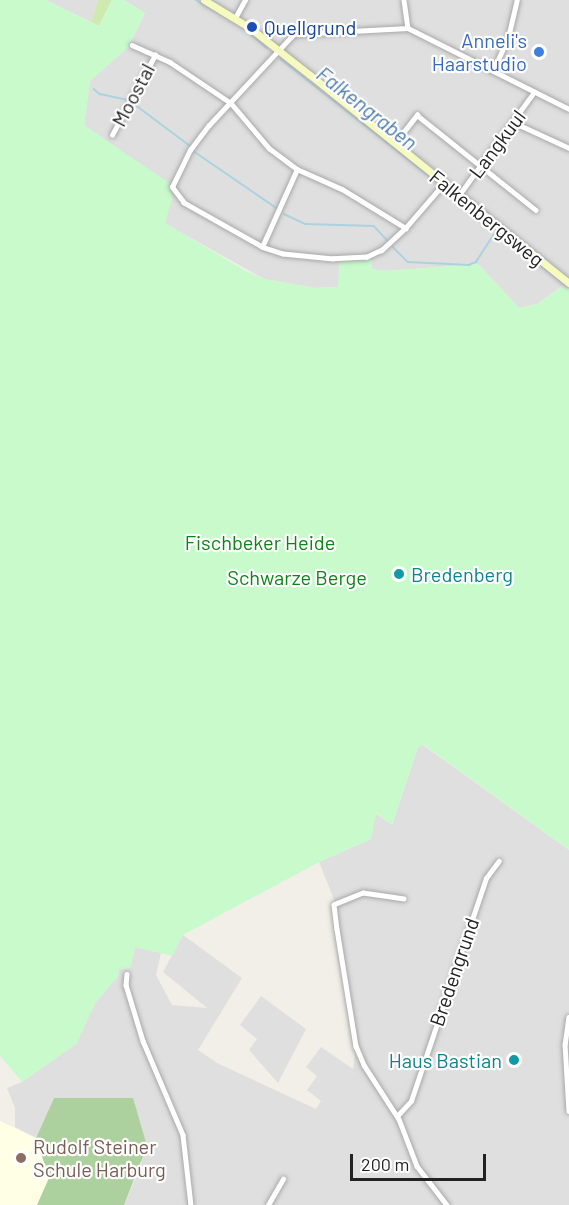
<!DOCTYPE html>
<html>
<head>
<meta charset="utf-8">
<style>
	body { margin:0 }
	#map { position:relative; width:569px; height:1205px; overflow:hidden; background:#f2efe9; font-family:Barlow,sans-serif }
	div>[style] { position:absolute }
	.residential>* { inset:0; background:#e0dfdf }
	.education>* { inset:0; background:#ffffe5 }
	.grass>* { inset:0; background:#cdebb0 }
	.forest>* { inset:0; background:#add19e }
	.park>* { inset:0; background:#c8facc }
	.stream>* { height:1.5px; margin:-0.75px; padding:0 0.75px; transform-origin:0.75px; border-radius:0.75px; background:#aad3df }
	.roads { filter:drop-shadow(0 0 2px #a9a9a9) drop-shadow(0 0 2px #a9a9a9) }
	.street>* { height:4.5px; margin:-2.25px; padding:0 2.25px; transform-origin:2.25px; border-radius:2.25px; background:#fff }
	.secondary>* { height:7px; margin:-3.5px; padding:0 3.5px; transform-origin:3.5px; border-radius:3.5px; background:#f7fabf }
	.dots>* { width:16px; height:16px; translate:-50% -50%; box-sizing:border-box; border:3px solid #fff; border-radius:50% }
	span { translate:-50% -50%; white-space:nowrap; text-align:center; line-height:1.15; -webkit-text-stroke:4.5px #fff; paint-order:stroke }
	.transit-label { font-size:20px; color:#164399 }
	.left { translate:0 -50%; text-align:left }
	.shop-label { font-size:20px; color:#366cbe }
	.right { translate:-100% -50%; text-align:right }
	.street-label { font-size:20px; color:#222 }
	.park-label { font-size:20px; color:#0c8416 }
	.culture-label { font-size:20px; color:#0d838f }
	.education-label { font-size:20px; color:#785e54 }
	.water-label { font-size:21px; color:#4a7aab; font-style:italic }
	.scale { position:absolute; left:350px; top:1154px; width:136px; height:27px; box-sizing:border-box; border:3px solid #222; border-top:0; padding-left:8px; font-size:18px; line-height:21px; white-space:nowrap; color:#222; -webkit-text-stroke:4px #fff; paint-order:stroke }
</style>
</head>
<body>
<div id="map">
	<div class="residential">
		<div style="clip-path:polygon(46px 0,98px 0,91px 22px)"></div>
		<div style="clip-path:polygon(124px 0,569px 0,569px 290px,562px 286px,537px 304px,519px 308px,478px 264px,386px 271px,372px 269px,371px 259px,339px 287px,315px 288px,264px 279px,164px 223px,172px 198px,84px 125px,90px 81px,128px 47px,145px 13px)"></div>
		<div style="clip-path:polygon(423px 745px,569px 850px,569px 1205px,124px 1205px,142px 1163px,54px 1098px,36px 1138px,15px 1127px,15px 1108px,7px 1088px,22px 1082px,76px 1044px,95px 1003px,119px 975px,118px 969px,130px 968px,135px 947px,161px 953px,156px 975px,172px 1005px,207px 1008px,163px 972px,183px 935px,242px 978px,198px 1050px,217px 1063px,316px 1109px,321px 1101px,307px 1090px,317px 1076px,306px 1067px,321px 1047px,353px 1069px,356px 1045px,335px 902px,319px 862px,371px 839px,375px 813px,392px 825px,418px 747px)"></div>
		<div style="clip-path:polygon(261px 996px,306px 1029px,278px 1083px,249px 1050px,257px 1039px,240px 1025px)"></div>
	</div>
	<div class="education">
		<div style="clip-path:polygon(0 1121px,36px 1138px,49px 1178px,37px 1205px,0 1205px)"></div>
	</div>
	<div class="grass">
		<div style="clip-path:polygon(98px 0,112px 0,99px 26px,91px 22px)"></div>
	</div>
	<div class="forest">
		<div style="clip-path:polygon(54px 1098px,133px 1098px,147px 1146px,124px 1205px,37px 1205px,49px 1178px,36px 1138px)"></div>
	</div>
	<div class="park">
		<div style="clip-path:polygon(0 0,46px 0,99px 26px,112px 0,124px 0,145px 13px,128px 47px,90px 81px,84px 125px,169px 183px,172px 198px,165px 223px,246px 271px,264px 279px,315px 288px,338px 287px,339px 262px,371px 259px,372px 269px,386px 271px,478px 264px,519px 308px,537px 304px,562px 286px,569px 290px,569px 850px,424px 745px,418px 747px,392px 825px,376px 813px,371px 839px,319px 862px,183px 935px,172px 956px,135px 947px,130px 968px,118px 969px,119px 975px,95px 1003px,76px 1044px,22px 1082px,0 1056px)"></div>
	</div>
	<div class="stream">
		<div style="left:196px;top:0;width:26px;rotate:29deg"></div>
		<div style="left:252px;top:35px;width:20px;rotate:41deg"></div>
		<div style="left:281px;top:59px;width:196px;rotate:38.2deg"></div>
		<div style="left:94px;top:89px;width:8px;rotate:40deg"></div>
		<div style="left:100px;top:94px;width:29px;rotate:12deg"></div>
		<div style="left:133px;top:103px;width:70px;rotate:36.9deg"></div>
		<div style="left:195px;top:152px;width:101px;rotate:34.5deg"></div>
		<div style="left:448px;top:191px;width:151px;rotate:38.5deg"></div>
		<div style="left:284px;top:214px;width:23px;rotate:25deg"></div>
		<div style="left:305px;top:224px;width:69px;rotate:1.7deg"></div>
		<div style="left:374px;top:226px;width:21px;rotate:47deg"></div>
		<div style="left:393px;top:247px;width:21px;rotate:45deg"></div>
		<div style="left:408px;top:262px;width:61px;rotate:2.8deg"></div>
		<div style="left:469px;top:265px;width:8px;rotate:-23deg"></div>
		<div style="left:476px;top:262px;width:33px;rotate:-57deg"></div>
	</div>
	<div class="roads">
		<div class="street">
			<div style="left:404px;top:0;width:28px;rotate:82deg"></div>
			<div style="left:235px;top:18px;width:21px;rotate:-61deg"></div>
			<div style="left:132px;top:45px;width:42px;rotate:24.1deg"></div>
			<div style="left:170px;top:62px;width:73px;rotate:33.9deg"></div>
			<div style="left:231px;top:103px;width:59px;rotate:49.8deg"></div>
			<div style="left:269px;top:148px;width:35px;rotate:37deg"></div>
			<div style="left:297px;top:169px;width:49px;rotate:24deg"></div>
			<div style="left:342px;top:189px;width:75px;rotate:31.4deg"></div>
			<div style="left:493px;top:71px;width:36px;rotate:-66deg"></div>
			<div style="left:508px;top:38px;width:39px;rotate:-77deg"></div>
			<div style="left:515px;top:123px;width:60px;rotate:24.8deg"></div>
			<div style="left:112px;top:135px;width:91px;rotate:-61.7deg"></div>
			<div style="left:395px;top:143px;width:36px;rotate:-52deg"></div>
			<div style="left:417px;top:115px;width:152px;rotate:38.6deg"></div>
			<div style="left:444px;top:184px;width:58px;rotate:130.8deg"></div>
			<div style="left:406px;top:228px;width:33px;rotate:137deg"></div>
			<div style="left:382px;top:250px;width:17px;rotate:155deg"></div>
			<div style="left:367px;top:257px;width:34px;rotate:177deg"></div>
			<div style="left:333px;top:259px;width:50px;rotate:-174.3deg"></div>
			<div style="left:283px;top:254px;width:22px;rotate:-162deg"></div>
			<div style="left:262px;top:247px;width:90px;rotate:-150.6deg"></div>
			<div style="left:184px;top:203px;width:20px;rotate:-127deg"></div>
			<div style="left:172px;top:187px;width:41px;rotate:-64.1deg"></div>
			<div style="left:190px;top:150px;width:31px;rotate:-53deg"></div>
			<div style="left:209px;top:125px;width:125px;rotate:-47deg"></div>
			<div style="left:294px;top:34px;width:114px;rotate:-3deg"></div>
			<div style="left:408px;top:28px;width:180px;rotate:26.7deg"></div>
			<div style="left:459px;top:195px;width:127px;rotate:-53.9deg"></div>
			<div style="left:262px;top:247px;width:85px;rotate:-65.8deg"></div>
			<div style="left:404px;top:899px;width:41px;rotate:-171.7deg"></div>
			<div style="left:363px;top:893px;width:31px;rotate:158deg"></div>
			<div style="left:334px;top:905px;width:24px;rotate:83deg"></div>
			<div style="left:337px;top:929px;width:119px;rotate:80.8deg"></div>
			<div style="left:356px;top:1046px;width:21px;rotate:67deg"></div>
			<div style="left:364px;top:1065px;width:64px;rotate:57.1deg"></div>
			<div style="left:399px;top:1119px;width:50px;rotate:69deg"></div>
			<div style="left:417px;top:1166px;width:49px;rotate:52.4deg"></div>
			<div style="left:127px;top:974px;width:11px;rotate:95deg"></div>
			<div style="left:126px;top:985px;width:59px;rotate:73.1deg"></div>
			<div style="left:143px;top:1041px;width:102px;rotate:66.9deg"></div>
			<div style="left:183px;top:1135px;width:70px;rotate:83.5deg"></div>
			<div style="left:569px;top:1017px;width:27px;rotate:98deg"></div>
			<div style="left:565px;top:1044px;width:67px;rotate:86.6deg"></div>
			<div style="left:398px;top:1115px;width:19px;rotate:-47deg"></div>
			<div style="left:411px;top:1101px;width:235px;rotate:-71.4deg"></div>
			<div style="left:486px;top:878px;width:21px;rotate:-53deg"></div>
			<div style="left:268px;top:1205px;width:30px;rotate:-60deg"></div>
		</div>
		<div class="secondary">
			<div style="left:204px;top:0;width:54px;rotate:31.3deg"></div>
			<div style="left:250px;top:28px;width:76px;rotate:38.1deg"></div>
			<div style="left:310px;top:75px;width:332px;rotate:38.8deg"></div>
		</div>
	</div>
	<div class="dots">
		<div style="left:252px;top:27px;background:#1a4fb4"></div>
		<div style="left:539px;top:52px;background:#3f7fe0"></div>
		<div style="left:399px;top:574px;background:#0f9aa8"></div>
		<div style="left:514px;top:1060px;background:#0f9aa8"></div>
		<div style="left:21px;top:1158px;background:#8d6e63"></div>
	</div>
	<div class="transit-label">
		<span class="left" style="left:264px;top:27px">Quellgrund</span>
	</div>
	<div class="shop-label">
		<span class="right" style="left:527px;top:52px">Anneli's<br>Haarstudio</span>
	</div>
	<div class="street-label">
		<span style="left:133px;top:95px;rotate:-62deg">Moostal</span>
		<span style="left:497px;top:144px;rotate:-53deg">Langkuul</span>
		<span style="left:487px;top:218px;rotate:39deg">Falkenbergsweg</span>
		<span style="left:454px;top:972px;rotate:-71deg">Bredengrund</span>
	</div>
	<div class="park-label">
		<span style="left:260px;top:542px">Fischbeker Heide</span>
		<span style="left:297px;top:577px">Schwarze Berge</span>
	</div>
	<div class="culture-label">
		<span class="left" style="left:411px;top:574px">Bredenberg</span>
		<span class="right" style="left:502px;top:1060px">Haus Bastian</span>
	</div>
	<div class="education-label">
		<span class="left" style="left:33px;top:1158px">Rudolf Steiner<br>Schule Harburg</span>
	</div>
	<div class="water-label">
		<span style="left:367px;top:108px;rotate:38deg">Falkengraben</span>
	</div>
	<div class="scale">200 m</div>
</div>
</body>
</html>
